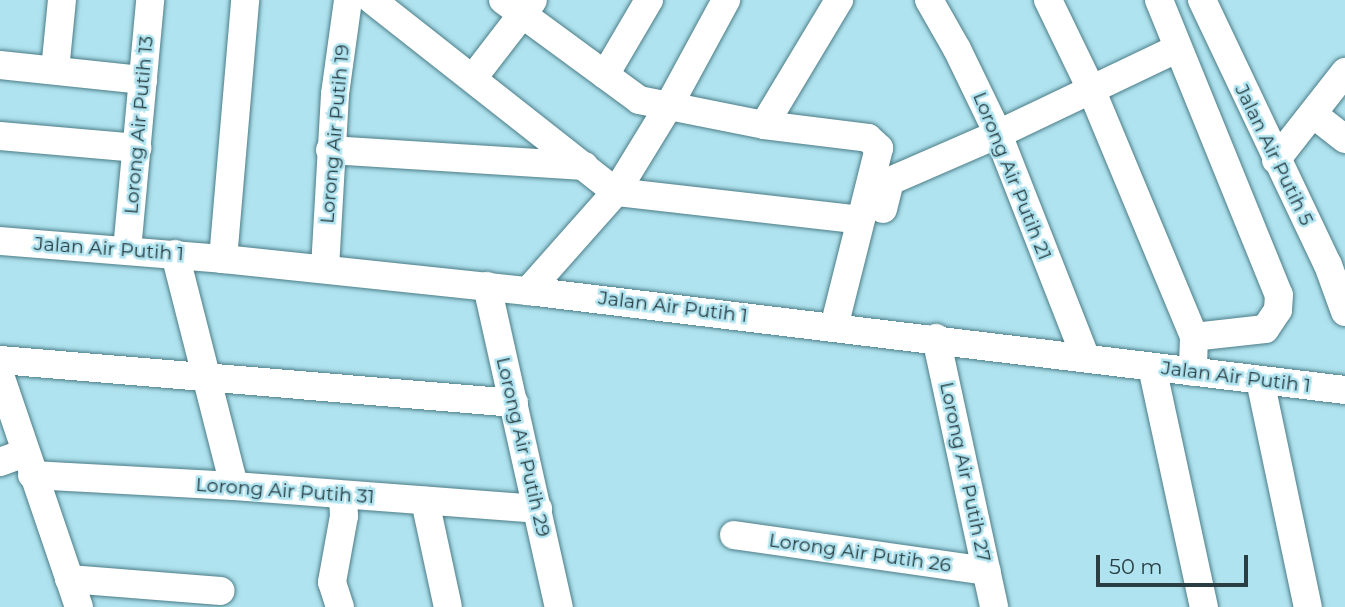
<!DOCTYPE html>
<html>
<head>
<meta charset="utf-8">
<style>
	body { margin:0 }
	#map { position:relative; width:1345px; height:607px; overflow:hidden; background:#afe3ef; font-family:Montserrat,sans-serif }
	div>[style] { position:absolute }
	.roads { filter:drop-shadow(0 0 2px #4c7d87) drop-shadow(0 0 2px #4c7d87) }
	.minor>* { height:28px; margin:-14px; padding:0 14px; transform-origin:14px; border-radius:14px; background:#fff }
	span { translate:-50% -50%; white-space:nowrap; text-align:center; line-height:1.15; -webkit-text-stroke:5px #afe3ef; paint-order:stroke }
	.street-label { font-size:19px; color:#293d42 }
	.scale { position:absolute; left:1096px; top:555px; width:152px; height:32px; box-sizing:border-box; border:4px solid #293d42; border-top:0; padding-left:9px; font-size:21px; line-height:24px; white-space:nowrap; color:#293d42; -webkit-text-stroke:5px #afe3ef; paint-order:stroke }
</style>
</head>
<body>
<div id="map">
	<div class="roads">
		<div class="minor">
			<div style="left:372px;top:0;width:310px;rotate:38.2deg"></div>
			<div style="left:616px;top:192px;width:246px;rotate:6.5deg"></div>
			<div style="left:503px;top:0;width:169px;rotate:36.3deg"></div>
			<div style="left:639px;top:100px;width:127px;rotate:11.3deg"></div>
			<div style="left:764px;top:125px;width:105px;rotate:7.1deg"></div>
			<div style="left:868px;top:138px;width:15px;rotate:42deg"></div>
			<div style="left:879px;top:148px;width:185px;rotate:104.1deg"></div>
			<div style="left:929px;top:0;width:56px;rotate:60.3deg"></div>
			<div style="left:957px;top:49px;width:94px;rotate:64.2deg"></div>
			<div style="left:998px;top:134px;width:238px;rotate:68.6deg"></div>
			<div style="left:1048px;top:0;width:99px;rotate:64.2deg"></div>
			<div style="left:1091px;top:89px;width:269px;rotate:67.4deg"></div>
			<div style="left:1159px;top:0;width:318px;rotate:67.9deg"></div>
			<div style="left:1279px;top:295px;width:15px;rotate:94deg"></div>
			<div style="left:1278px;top:310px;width:23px;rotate:124deg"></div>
			<div style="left:1265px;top:329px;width:71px;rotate:173.6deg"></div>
			<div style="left:1194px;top:337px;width:35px;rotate:92deg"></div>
			<div style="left:1202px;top:0;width:293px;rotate:64.6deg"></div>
			<div style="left:1328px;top:265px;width:50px;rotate:70.1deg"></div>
			<div style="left:0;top:65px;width:144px;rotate:6deg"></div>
			<div style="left:55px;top:70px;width:70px;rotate:-84.3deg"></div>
			<div style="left:605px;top:75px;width:87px;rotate:-59.6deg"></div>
			<div style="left:473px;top:78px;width:98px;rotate:-52.4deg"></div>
			<div style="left:1313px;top:114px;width:41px;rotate:38deg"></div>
			<div style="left:764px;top:125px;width:146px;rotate:-59deg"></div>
			<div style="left:0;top:136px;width:138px;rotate:5deg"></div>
			<div style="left:330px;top:150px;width:255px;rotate:3.6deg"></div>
			<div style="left:1276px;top:160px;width:112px;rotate:-51.9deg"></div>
			<div style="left:883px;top:209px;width:29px;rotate:-76deg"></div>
			<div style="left:890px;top:181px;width:118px;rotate:-23.5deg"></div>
			<div style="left:998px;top:134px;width:199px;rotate:-25.5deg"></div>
			<div style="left:0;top:241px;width:224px;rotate:4.6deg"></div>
			<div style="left:223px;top:259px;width:307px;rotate:6deg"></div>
			<div style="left:528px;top:291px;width:823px;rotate:6.91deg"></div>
			<div style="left:127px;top:250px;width:251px;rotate:-84.7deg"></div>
			<div style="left:175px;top:254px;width:239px;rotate:75.7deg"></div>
			<div style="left:223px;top:259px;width:260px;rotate:-85.1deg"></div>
			<div style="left:325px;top:268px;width:174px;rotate:-86.7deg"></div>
			<div style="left:335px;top:94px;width:95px;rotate:-82.1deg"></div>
			<div style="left:487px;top:286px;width:329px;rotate:77.4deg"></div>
			<div style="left:528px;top:291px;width:132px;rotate:-48.4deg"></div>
			<div style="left:616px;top:192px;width:100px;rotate:-58.5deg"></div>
			<div style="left:668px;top:107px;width:122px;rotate:-61.5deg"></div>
			<div style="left:936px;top:338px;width:275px;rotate:77.8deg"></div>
			<div style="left:0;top:360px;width:516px;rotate:4.78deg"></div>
			<div style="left:1152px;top:367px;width:246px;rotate:77.8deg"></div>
			<div style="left:0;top:375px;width:245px;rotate:71.2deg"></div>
			<div style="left:1260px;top:380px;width:232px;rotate:78.1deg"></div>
			<div style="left:0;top:462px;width:27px;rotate:-20deg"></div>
			<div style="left:32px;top:475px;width:202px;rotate:3.1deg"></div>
			<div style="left:234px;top:486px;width:305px;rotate:4.3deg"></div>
			<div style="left:425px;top:501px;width:108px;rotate:77.8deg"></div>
			<div style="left:734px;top:535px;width:255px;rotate:8.1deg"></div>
			<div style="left:69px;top:579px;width:152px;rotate:4.5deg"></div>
			<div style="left:340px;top:607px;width:26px;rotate:-108deg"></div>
			<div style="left:332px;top:582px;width:67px;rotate:-79.7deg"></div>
			<div style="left:344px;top:516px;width:21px;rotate:-93deg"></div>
		</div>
	</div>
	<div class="street-label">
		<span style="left:139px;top:125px;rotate:-85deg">Lorong Air Putih 13</span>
		<span style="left:335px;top:134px;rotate:-85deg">Lorong Air Putih 19</span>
		<span style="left:1274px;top:155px;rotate:64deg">Jalan Air Putih 5</span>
		<span style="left:1012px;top:176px;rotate:68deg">Lorong Air Putih 21</span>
		<span style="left:109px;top:249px;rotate:4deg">Jalan Air Putih 1</span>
		<span style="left:673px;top:307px;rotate:7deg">Jalan Air Putih 1</span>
		<span style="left:1236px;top:377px;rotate:7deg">Jalan Air Putih 1</span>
		<span style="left:523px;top:447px;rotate:77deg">Lorong Air Putih 29</span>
		<span style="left:965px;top:472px;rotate:78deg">Lorong Air Putih 27</span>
		<span style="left:285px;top:491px;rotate:4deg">Lorong Air Putih 31</span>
		<span style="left:860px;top:553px;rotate:8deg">Lorong Air Putih 26</span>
	</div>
	<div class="scale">50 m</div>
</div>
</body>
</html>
